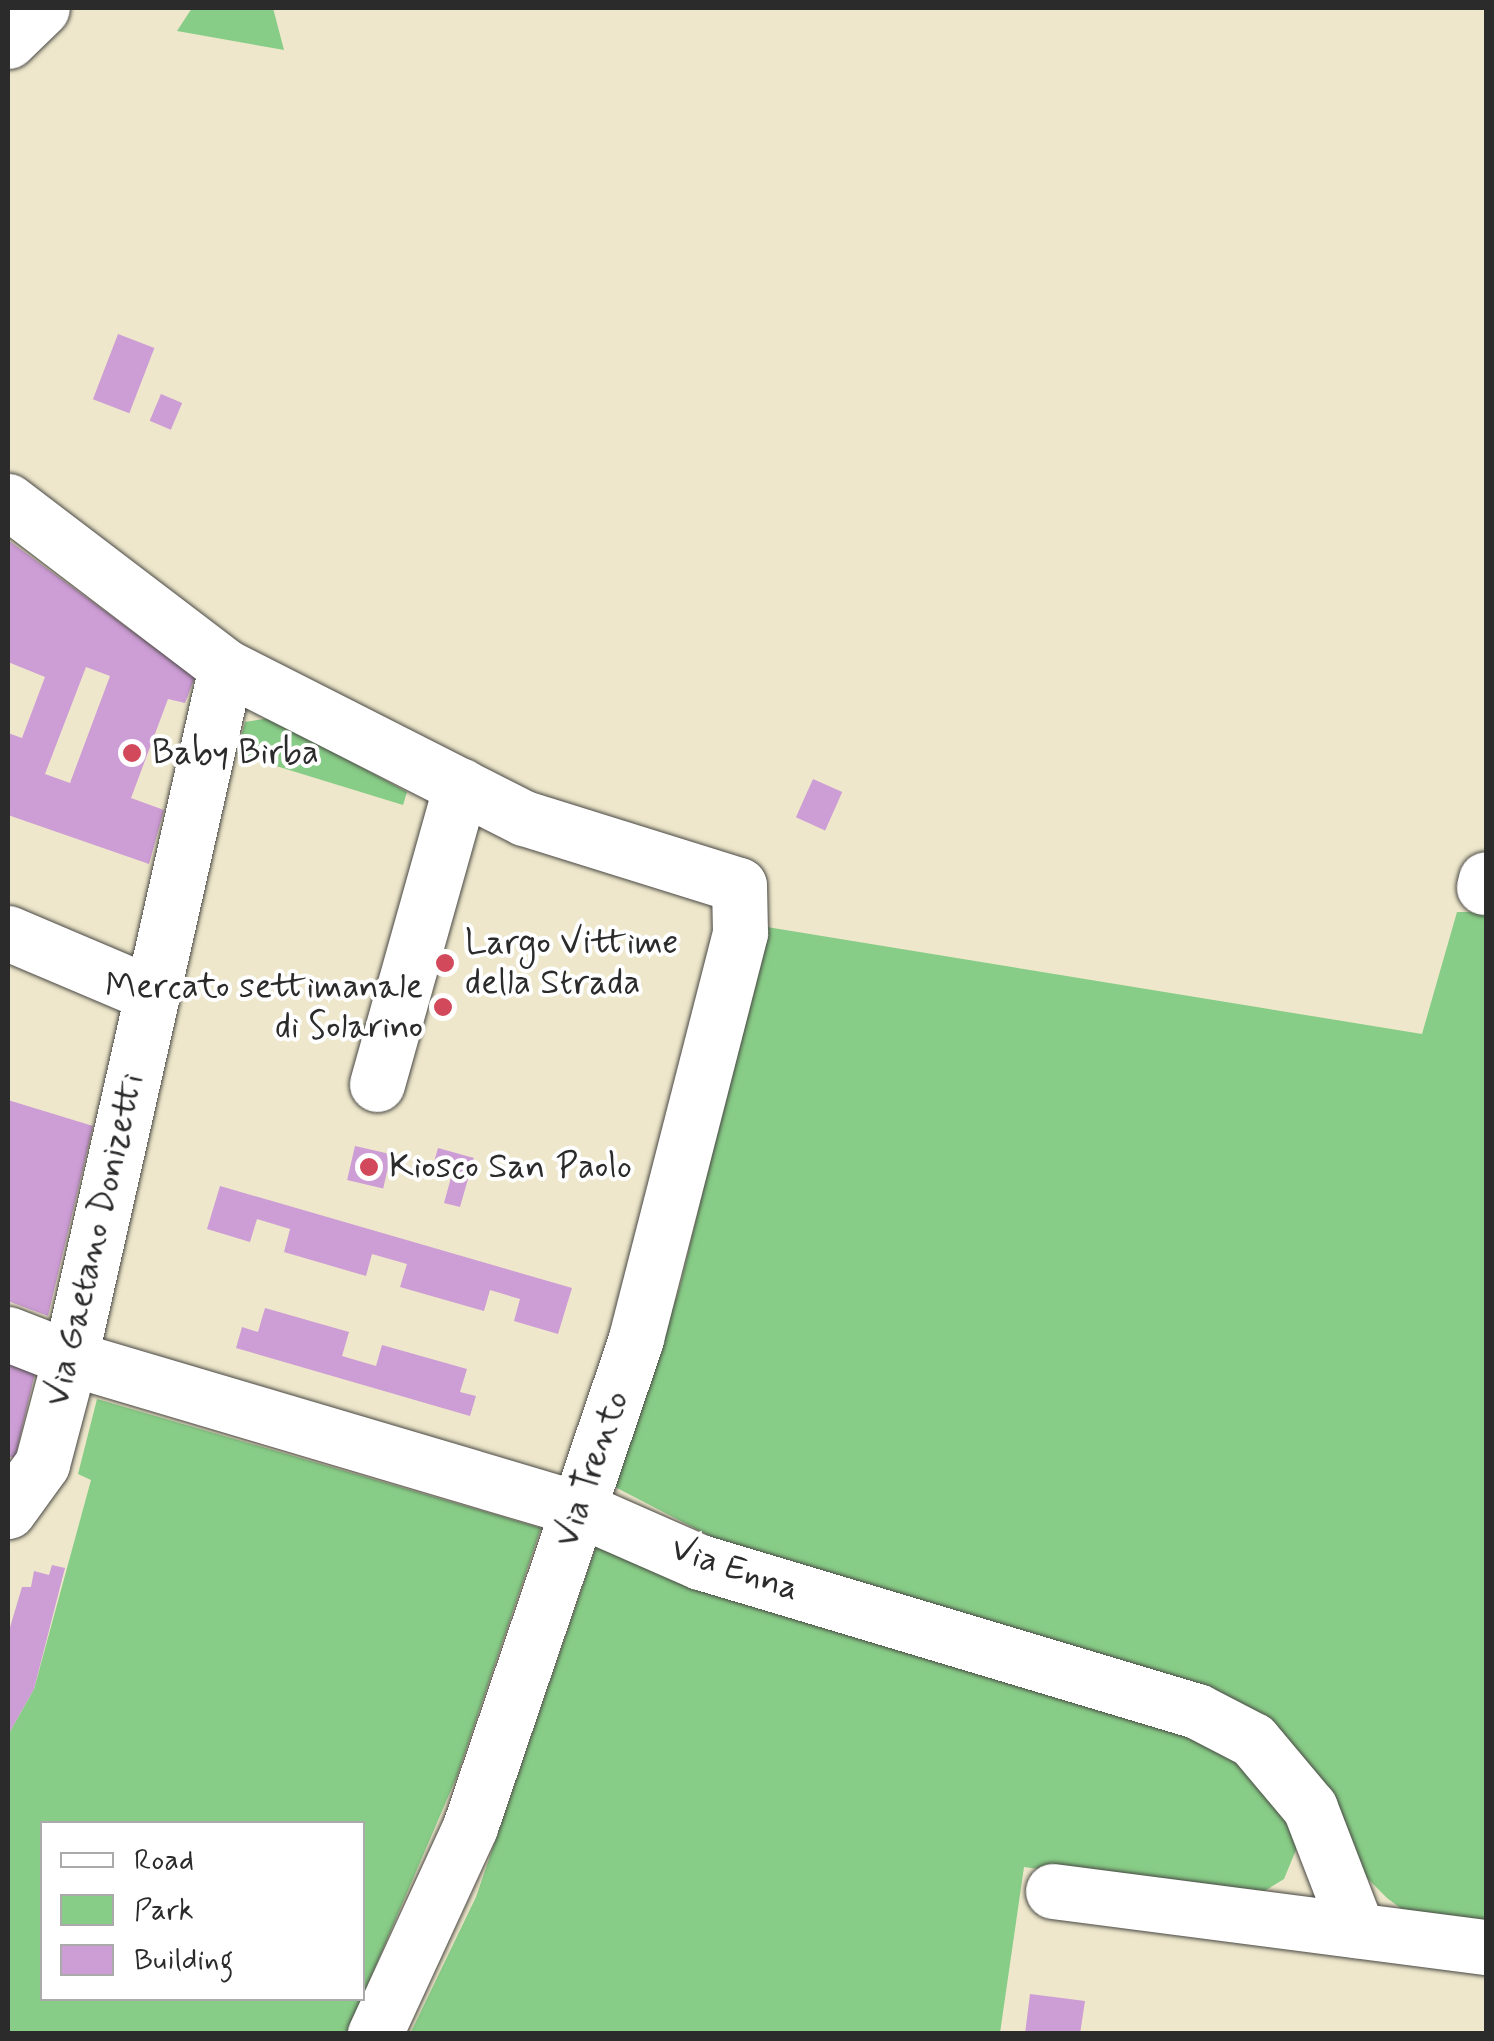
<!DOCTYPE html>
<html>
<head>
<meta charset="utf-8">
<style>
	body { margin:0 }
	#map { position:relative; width:1494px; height:2041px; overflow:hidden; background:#eee7cb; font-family:Mynerve,sans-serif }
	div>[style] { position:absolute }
	.green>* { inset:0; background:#88cd87 }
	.building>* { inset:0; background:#cd9dd5; transform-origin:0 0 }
	.roads { filter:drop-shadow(0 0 2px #484743) drop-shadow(0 0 2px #484743) }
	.minor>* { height:55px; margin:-27.5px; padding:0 27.5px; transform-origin:27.5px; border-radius:27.5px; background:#fff }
	.dots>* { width:28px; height:28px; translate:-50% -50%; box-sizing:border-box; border:5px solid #fff; border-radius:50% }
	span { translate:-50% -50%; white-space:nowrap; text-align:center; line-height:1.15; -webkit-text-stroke:8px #fff; paint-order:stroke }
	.poi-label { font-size:35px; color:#2b2b2b }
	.left { translate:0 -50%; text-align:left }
	.right { translate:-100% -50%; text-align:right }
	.street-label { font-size:35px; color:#2b2b2b }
	.frame { position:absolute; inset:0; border:10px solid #2b2b2b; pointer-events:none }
	.legend { position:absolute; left:40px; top:1821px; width:325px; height:180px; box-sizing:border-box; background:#fff; border:2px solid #aaa; margin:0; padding:12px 18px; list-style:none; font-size:30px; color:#2b2b2b }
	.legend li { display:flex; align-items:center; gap:20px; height:50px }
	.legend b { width:50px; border:2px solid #aaa }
</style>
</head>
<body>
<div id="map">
	<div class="green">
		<div style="clip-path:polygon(192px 8px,273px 8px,284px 50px,177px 31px)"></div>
		<div style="clip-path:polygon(270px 718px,407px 792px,403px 805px,237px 754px,245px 722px)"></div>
		<div style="clip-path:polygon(1457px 912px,1486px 912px,1486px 1933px,1411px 1916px,1387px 1898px,1368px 1879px,1305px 1770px,729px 1546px,615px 1487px,680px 1286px,767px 927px,1422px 1034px)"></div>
		<div style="clip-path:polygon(evenodd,97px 1399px,541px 1528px,457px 1776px,347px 2033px,8px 2034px,8px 1735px,34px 1689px,91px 1480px,78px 1474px,97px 1399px,42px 1824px,362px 1824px,362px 1998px,42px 1998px,42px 1824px)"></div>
		<div style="clip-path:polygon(597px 1544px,1190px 1724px,1272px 1786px,1298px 1845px,1284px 1879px,1258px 1895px,1220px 1895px,1024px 1867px,1000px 2033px,410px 2034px,476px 1897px)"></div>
	</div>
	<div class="building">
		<div style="left:118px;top:334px;width:39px;height:70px;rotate:21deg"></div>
		<div style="left:161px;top:394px;width:23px;height:29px;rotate:23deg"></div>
		<div style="clip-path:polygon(evenodd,8px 540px,195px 677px,185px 703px,168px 699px,131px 798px,164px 810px,149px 864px,8px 815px,8px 733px,22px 738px,45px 677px,8px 662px,8px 540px,86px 667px,110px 676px,70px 783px,45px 774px,86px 667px)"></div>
		<div style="left:813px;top:779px;width:32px;height:42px;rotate:24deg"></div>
		<div style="clip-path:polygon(8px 1100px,93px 1126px,48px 1316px,8px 1301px)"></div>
		<div style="left:355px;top:1146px;width:37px;height:35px;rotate:13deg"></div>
		<div style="clip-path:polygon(438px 1148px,474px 1158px,460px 1207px,444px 1203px,452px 1174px,432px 1169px)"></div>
		<div style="clip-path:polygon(220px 1186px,572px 1288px,558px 1334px,514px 1321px,520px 1299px,490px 1290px,484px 1311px,400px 1287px,407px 1264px,372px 1254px,366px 1276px,284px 1252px,290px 1229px,257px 1219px,250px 1242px,207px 1229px)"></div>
		<div style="clip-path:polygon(265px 1308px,349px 1332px,342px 1356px,376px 1366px,382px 1345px,467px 1369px,460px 1392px,476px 1396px,470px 1416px,236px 1348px,242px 1327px,258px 1332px)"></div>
		<div style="clip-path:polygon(8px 1357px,36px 1369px,15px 1458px,8px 1456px)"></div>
		<div style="clip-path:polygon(52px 1565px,65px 1568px,34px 1689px,8px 1735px,8px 1634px,22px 1587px,31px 1587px,34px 1571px,49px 1575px)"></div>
		<div style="clip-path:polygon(1030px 1994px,1085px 2001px,1080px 2034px,1025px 2034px)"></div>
	</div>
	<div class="roads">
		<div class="minor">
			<div style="left:8px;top:41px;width:47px;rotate:-44.1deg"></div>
			<div style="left:8px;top:501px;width:274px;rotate:37.3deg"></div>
			<div style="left:226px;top:667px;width:334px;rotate:26.9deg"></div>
			<div style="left:524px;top:818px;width:225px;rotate:17.3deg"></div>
			<div style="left:739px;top:885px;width:48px;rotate:88.8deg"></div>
			<div style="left:740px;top:933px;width:419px;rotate:104.4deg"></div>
			<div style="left:636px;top:1339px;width:515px;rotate:108.79deg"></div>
			<div style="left:470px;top:1827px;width:228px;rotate:114.7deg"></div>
			<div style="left:1484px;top:887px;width:8px;rotate:-76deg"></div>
			<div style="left:8px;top:933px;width:156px;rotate:23deg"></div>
			<div style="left:377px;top:1084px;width:310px;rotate:-74.3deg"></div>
			<div style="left:8px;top:1334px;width:66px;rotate:21.2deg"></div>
			<div style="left:70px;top:1358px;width:531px;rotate:16.52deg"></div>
			<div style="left:579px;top:1509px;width:132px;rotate:23.7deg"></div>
			<div style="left:700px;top:1562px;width:519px;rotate:16.69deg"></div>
			<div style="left:1197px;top:1711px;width:63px;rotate:27.4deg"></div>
			<div style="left:1253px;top:1740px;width:89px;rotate:50deg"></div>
			<div style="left:1310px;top:1808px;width:131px;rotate:68.9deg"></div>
			<div style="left:8px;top:1511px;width:58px;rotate:-54.1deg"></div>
			<div style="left:42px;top:1464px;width:110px;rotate:-75.2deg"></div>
			<div style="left:70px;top:1358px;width:708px;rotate:-77.28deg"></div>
			<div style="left:1053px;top:1891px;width:437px;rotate:7.4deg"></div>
		</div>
	</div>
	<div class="dots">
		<div style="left:132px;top:753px;background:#d1495b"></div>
		<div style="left:445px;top:963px;background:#d1495b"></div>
		<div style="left:443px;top:1007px;background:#d1495b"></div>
		<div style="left:369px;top:1167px;background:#d1495b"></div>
	</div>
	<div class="poi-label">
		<span class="left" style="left:152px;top:753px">Baby Birba</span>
		<span class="left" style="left:465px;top:963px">Largo Vittime<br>della Strada</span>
		<span class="right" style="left:423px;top:1007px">Mercato settimanale<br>di Solarino</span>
		<span class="left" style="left:389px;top:1167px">Kiosco San Paolo</span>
	</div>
	<div class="street-label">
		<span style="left:95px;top:1240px;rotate:-77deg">Via Gaetano Donizetti</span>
		<span style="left:592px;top:1469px;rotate:-71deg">Via Trento</span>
		<span style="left:735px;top:1569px;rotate:19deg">Via Enna</span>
	</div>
	<div class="frame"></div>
	<ul class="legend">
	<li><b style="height:12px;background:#fff"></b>Road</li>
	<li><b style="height:28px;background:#88cd87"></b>Park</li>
	<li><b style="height:28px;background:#cd9dd5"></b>Building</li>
	</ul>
</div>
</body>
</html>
